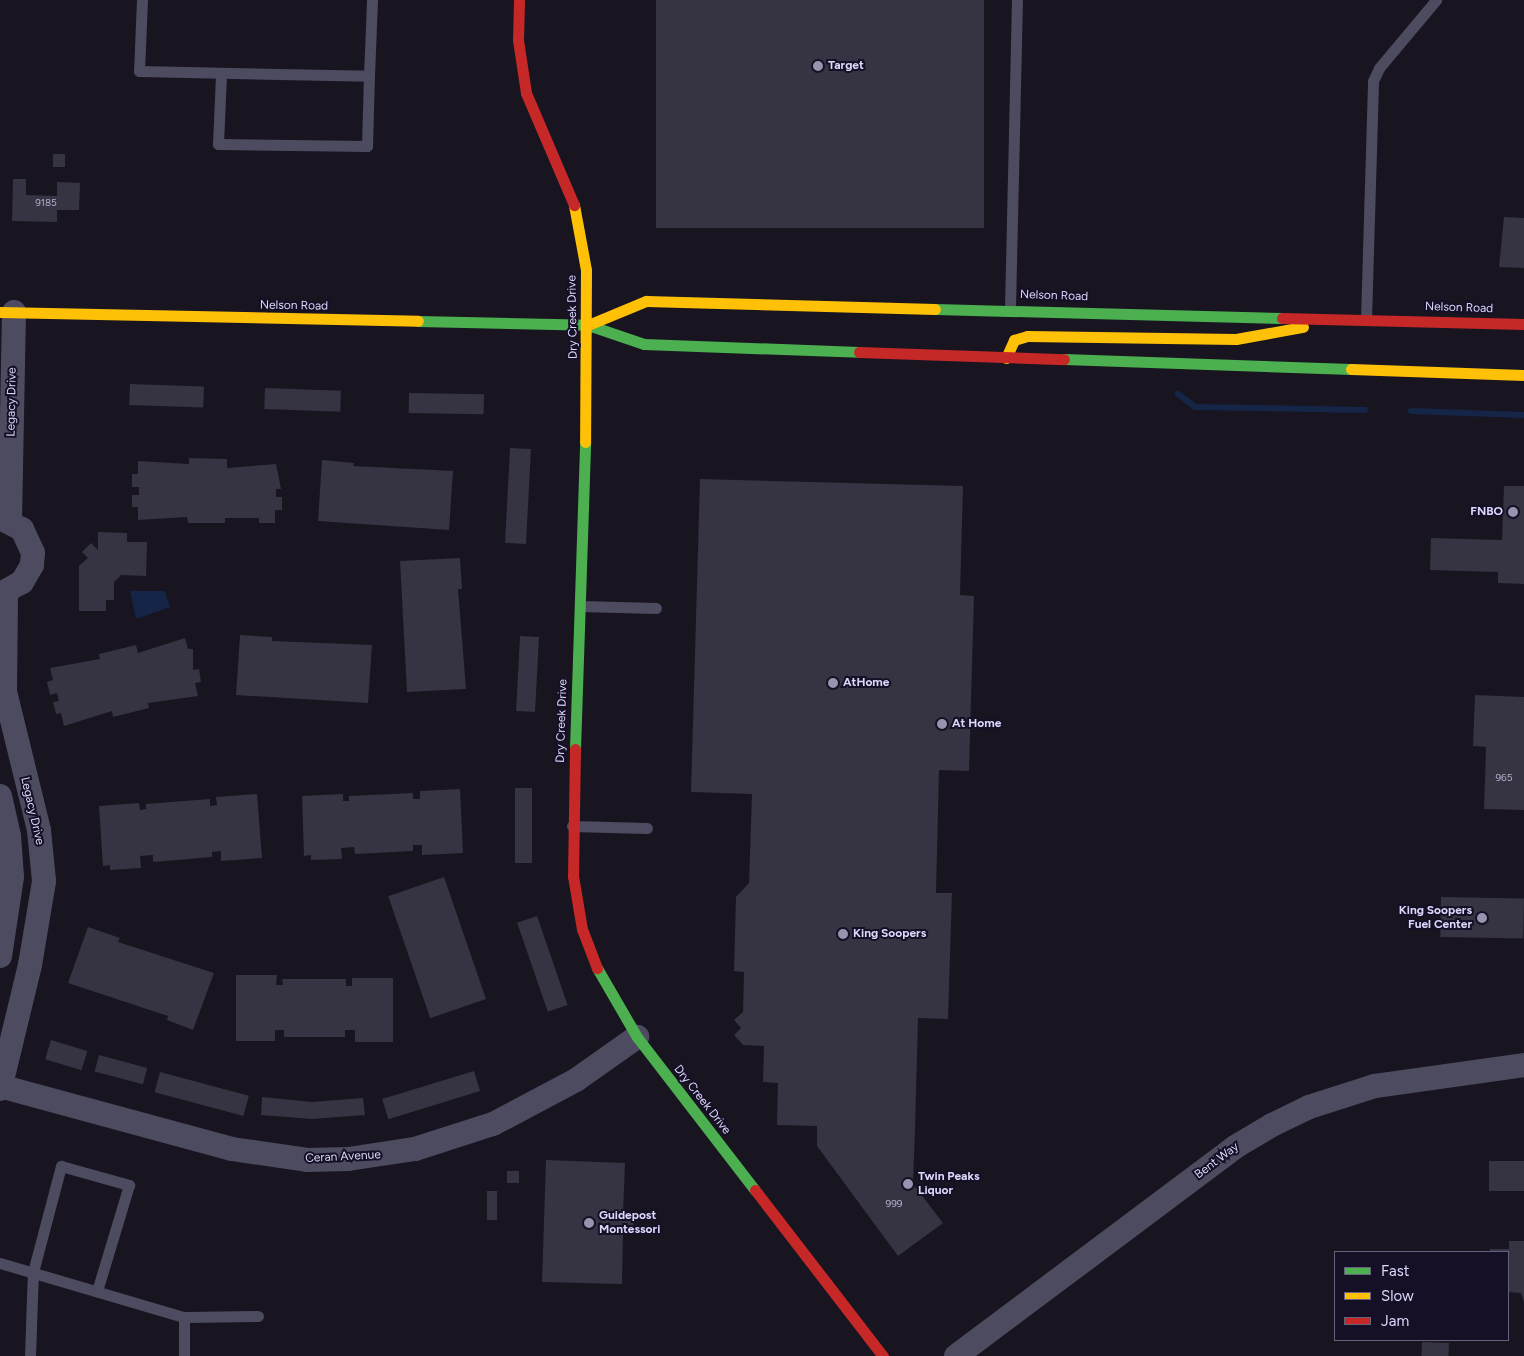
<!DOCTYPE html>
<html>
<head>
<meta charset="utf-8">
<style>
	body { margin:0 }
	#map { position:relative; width:1524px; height:1356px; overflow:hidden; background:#181520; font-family:Figtree,sans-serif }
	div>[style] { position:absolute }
	.water>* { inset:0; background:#142547 }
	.stream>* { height:6px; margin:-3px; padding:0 3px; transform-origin:3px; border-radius:3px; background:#142547 }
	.building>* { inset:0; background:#363342; transform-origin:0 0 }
	.lane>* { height:11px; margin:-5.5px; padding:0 5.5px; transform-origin:5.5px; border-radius:5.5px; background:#4d4b60 }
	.street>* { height:24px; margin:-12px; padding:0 12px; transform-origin:12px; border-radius:12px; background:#4d4b60 }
	.fast>* { height:11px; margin:-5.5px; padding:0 5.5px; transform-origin:5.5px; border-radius:5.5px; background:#4caf50 }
	.slow>* { height:11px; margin:-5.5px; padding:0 5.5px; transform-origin:5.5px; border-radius:5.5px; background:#ffc107 }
	.jam>* { height:11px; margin:-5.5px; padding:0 5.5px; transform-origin:5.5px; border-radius:5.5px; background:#c62828 }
	.dots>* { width:14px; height:14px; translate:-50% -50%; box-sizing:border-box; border:2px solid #151025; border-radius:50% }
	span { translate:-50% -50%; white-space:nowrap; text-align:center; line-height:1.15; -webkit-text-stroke:4px #151025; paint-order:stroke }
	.number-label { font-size:10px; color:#b3aece }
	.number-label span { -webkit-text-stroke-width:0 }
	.poi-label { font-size:12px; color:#ddd7fc; font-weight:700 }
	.left { translate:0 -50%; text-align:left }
	.right { translate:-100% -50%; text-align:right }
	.street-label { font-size:12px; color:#ddd7fc }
	.legend { position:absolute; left:1334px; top:1251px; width:175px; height:90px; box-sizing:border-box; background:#151025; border:1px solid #65607b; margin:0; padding:6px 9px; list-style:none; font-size:15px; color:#ddd7fc }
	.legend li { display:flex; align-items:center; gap:10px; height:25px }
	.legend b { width:25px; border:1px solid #65607b }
</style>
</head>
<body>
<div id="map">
	<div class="water">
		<div style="clip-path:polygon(130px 591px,165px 591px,170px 607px,136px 619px)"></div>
	</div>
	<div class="stream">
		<div style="left:1178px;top:394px;width:21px;rotate:37deg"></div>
		<div style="left:1195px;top:407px;width:170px;rotate:1deg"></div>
		<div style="left:1411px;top:411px;width:113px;rotate:2deg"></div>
	</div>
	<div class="building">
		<div style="left:656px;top:0;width:328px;height:228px"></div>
		<div style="left:53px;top:154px;width:12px;height:13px"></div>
		<div style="clip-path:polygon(13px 179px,26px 179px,26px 195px,57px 196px,57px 182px,80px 183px,79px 210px,57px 210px,57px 222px,12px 221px)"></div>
		<div style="clip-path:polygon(1504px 217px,1524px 218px,1524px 268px,1499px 267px)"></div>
		<div style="left:130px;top:384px;width:74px;height:21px;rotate:2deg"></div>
		<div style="left:265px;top:388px;width:76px;height:21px;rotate:2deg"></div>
		<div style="left:409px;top:393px;width:75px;height:20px;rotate:1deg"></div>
		<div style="left:510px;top:448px;width:21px;height:95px;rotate:3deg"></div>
		<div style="clip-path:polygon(189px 458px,227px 459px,227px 468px,276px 464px,281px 489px,276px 489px,276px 497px,282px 497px,282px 510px,275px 510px,275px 523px,259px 523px,259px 518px,225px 518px,225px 523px,188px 523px,187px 517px,138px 520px,138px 507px,132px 507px,132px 495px,139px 495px,139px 487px,132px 487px,132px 474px,138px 474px,138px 461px,189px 464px)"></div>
		<div style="clip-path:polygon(322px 460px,354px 463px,353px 466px,453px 471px,449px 530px,318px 521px)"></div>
		<div style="clip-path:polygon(700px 479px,963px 486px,960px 595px,974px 596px,969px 771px,939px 770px,936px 893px,952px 893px,948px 1019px,918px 1018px,915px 1129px,913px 1184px,943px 1223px,898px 1256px,817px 1146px,817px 1126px,777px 1125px,778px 1083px,763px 1082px,764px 1046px,743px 1045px,734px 1035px,741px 1028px,734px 1020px,743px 1012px,744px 972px,734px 971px,736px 897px,749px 883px,752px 794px,691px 792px)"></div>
		<div style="clip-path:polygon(1504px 486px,1524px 486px,1524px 584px,1498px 583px,1498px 572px,1430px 570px,1431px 538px,1502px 540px)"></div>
		<div style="clip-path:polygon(98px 532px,127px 533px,127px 542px,147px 542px,146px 576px,121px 575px,114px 582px,114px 600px,106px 600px,106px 611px,79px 611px,79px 566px,88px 558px,82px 552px,91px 543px,98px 550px)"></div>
		<div style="clip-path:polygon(460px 558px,462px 589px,458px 589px,466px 689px,407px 692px,400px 561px)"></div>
		<div style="clip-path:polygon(240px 635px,272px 637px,272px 641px,372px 645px,368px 703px,236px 695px)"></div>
		<div style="left:520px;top:636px;width:19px;height:75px;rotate:3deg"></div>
		<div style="clip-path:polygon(185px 638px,188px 649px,193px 649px,193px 670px,199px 669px,201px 682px,195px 683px,198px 696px,148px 703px,149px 708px,113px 717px,112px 711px,64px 726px,61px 713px,56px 714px,53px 702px,59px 701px,57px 693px,50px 695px,47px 682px,53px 680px,50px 668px,100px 659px,99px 654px,136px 645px,138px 653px)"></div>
		<div style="clip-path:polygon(1475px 695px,1524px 697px,1524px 810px,1484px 809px,1486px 747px,1473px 746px)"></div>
		<div style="left:515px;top:788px;width:17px;height:75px"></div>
		<div style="clip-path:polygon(460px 789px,463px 853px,422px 855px,422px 845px,413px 845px,413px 851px,355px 854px,354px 847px,341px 848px,342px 859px,311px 860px,311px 855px,304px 856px,302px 796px,343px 794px,343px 801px,349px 801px,349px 796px,413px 793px,413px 799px,420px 799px,420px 791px)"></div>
		<div style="clip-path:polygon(257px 794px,262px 858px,221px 861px,221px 851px,212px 852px,212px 857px,153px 862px,153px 855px,140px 856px,141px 868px,110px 870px,110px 865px,103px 866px,99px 806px,139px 803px,140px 810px,146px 809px,146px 804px,210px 799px,210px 806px,217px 805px,216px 797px)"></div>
		<div style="left:444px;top:877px;width:129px;height:59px;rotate:71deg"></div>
		<div style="left:1441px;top:897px;width:83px;height:40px;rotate:1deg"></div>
		<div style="left:537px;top:916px;width:94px;height:21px;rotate:71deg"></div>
		<div style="clip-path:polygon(88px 927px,120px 938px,118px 942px,214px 973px,193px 1030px,167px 1020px,168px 1016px,68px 983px)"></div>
		<div style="clip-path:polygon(236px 975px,277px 975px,276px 985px,283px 985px,282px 979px,346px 979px,346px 986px,352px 986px,352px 978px,393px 978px,393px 1042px,355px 1042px,355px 1030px,345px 1030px,345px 1037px,284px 1037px,284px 1030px,275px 1030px,275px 1041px,236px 1041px)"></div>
		<div style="left:51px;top:1040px;width:38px;height:20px;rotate:17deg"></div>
		<div style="left:99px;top:1055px;width:50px;height:17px;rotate:15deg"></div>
		<div style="left:474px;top:1071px;width:21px;height:96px;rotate:73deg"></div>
		<div style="left:160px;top:1072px;width:92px;height:21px;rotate:15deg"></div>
		<div style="clip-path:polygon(262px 1097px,312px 1102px,363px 1098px,365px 1115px,312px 1119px,261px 1115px)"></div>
		<div style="clip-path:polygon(546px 1160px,625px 1163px,623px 1213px,634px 1214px,633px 1232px,623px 1232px,622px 1284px,542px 1282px)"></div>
		<div style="left:1489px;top:1161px;width:35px;height:30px"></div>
		<div style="left:507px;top:1171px;width:12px;height:12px"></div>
		<div style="left:487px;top:1191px;width:10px;height:29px"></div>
		<div style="clip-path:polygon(1509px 1241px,1524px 1241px,1524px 1302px,1521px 1293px,1508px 1292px,1508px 1252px,1490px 1252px,1490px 1249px,1509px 1249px)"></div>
		<div style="left:1422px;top:1342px;width:27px;height:14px;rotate:2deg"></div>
	</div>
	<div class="lane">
		<div style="left:142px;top:0;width:71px;rotate:92.4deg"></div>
		<div style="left:139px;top:71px;width:230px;rotate:1.2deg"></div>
		<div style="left:369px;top:76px;width:76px;rotate:-87.7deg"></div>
		<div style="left:221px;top:75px;width:69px;rotate:92.5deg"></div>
		<div style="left:218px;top:144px;width:149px;rotate:0.8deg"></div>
		<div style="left:367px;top:146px;width:70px;rotate:-88.4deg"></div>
		<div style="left:1010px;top:308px;width:308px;rotate:-88.7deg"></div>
		<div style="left:1366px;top:319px;width:238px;rotate:-88.3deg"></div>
		<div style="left:1373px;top:81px;width:14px;rotate:-65deg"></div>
		<div style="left:1379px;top:68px;width:89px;rotate:-50deg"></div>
		<div style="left:580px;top:606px;width:76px;rotate:1.5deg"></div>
		<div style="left:572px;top:826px;width:75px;rotate:1.5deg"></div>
		<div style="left:0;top:1263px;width:192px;rotate:16.4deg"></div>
		<div style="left:184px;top:1317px;width:74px;rotate:-0.8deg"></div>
		<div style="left:30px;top:1356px;width:84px;rotate:-88deg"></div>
		<div style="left:33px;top:1272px;width:110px;rotate:-75.2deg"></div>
		<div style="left:61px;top:1166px;width:71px;rotate:15.6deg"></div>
		<div style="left:129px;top:1185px;width:111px;rotate:106.8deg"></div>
		<div style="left:184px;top:1356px;width:39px;rotate:-90deg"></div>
	</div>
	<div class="street">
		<div style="left:0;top:518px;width:25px;rotate:27deg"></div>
		<div style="left:22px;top:529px;width:26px;rotate:65deg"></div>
		<div style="left:33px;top:553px;width:12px;rotate:95deg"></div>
		<div style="left:32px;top:565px;width:20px;rotate:120deg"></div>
		<div style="left:22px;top:582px;width:25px;rotate:151deg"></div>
		<div style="left:10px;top:521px;width:209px;rotate:-88.9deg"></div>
		<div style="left:0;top:796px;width:41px;rotate:77.3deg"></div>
		<div style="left:9px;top:836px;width:41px;rotate:85.8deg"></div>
		<div style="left:12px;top:877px;width:80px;rotate:98.6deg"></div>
		<div style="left:0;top:1086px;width:240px;rotate:15.2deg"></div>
		<div style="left:232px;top:1149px;width:76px;rotate:8.3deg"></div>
		<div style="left:307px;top:1160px;width:41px;rotate:-1.4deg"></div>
		<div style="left:348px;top:1159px;width:68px;rotate:-8.5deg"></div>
		<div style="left:415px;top:1149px;width:82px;rotate:-17.8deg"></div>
		<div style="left:493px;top:1124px;width:94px;rotate:-27.9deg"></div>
		<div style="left:576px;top:1080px;width:75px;rotate:-35.2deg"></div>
		<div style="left:0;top:1089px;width:128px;rotate:-76.4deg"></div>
		<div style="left:30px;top:965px;width:85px;rotate:-80.5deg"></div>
		<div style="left:44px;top:881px;width:51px;rotate:-95.6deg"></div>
		<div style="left:39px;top:830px;width:142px;rotate:-103.8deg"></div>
		<div style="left:5px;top:692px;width:99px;rotate:-89.4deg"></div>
		<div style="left:956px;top:1356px;width:349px;rotate:-36.8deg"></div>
		<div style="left:1235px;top:1147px;width:43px;rotate:-30.7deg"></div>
		<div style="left:1272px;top:1125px;width:41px;rotate:-25.9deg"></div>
		<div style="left:1309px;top:1107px;width:69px;rotate:-17.7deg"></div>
		<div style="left:1375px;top:1086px;width:150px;rotate:-8deg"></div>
	</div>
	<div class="fast">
		<div style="left:935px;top:309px;width:347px;rotate:1.5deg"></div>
		<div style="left:418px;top:321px;width:170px;rotate:1.3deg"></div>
		<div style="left:588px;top:325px;width:59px;rotate:18.7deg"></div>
		<div style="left:644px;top:344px;width:215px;rotate:2.1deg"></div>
		<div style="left:1064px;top:359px;width:287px;rotate:2deg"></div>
		<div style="left:575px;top:749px;width:307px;rotate:-88.1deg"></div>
		<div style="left:597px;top:968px;width:80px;rotate:59.9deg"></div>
		<div style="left:637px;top:1037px;width:193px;rotate:52.4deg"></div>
	</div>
	<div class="slow">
		<div style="left:574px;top:205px;width:66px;rotate:79.5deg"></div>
		<div style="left:586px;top:270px;width:172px;rotate:90.3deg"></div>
		<div style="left:0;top:312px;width:418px;rotate:1.2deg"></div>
		<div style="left:588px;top:325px;width:63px;rotate:-22.5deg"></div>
		<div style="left:646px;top:301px;width:289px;rotate:1.6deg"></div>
		<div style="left:1006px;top:358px;width:20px;rotate:-66deg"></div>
		<div style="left:1014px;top:340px;width:14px;rotate:-17deg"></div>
		<div style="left:1027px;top:336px;width:209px;rotate:0.8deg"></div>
		<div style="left:1236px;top:339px;width:68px;rotate:-10.2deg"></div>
		<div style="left:1351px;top:369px;width:173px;rotate:2deg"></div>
	</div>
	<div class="jam">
		<div style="left:519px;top:0;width:40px;rotate:91.4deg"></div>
		<div style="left:518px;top:40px;width:54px;rotate:81.4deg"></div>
		<div style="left:526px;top:93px;width:122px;rotate:66.8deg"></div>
		<div style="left:1282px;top:318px;width:242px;rotate:1.4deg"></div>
		<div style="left:859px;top:352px;width:205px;rotate:2deg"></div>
		<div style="left:575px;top:749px;width:127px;rotate:90.9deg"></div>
		<div style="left:573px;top:876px;width:54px;rotate:80.4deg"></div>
		<div style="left:582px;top:929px;width:42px;rotate:69deg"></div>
		<div style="left:755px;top:1190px;width:210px;rotate:52.4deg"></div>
	</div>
	<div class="dots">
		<div style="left:818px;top:66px;background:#9893af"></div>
		<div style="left:1513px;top:512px;background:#9893af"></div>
		<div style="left:833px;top:683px;background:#9893af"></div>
		<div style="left:942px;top:724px;background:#9893af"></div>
		<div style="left:1482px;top:918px;background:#9893af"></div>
		<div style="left:843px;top:934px;background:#9893af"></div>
		<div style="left:908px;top:1184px;background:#9893af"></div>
		<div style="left:589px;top:1223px;background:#9893af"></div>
	</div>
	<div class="number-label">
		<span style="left:46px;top:203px">9185</span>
		<span style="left:1504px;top:778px">965</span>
		<span style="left:894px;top:1204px">999</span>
	</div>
	<div class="poi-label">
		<span class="left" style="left:828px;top:66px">Target</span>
		<span class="right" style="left:1503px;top:512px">FNBO</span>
		<span class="left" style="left:843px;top:683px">AtHome</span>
		<span class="left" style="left:952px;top:724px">At Home</span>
		<span class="right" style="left:1472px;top:918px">King Soopers<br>Fuel Center</span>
		<span class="left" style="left:853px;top:934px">King Soopers</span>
		<span class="left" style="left:918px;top:1184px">Twin Peaks<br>Liquor</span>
		<span class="left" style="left:599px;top:1223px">Guidepost<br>Montessori</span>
	</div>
	<div class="street-label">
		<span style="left:1054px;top:296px;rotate:2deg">Nelson Road</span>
		<span style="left:294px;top:306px;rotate:1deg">Nelson Road</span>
		<span style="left:1459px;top:308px;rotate:2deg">Nelson Road</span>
		<span style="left:573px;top:317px;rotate:-91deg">Dry Creek Drive</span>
		<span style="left:12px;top:402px;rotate:-89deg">Legacy Drive</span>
		<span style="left:562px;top:721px;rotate:-88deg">Dry Creek Drive</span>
		<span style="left:32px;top:811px;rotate:77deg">Legacy Drive</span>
		<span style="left:702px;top:1100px;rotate:52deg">Dry Creek Drive</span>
		<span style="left:343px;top:1157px;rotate:-3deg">Ceran Avenue</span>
		<span style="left:1217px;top:1161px;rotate:-37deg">Bent Way</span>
	</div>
	<ul class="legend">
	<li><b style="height:6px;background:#4caf50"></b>Fast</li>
	<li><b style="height:6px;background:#ffc107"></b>Slow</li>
	<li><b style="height:6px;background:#c62828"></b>Jam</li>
	</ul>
</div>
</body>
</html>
